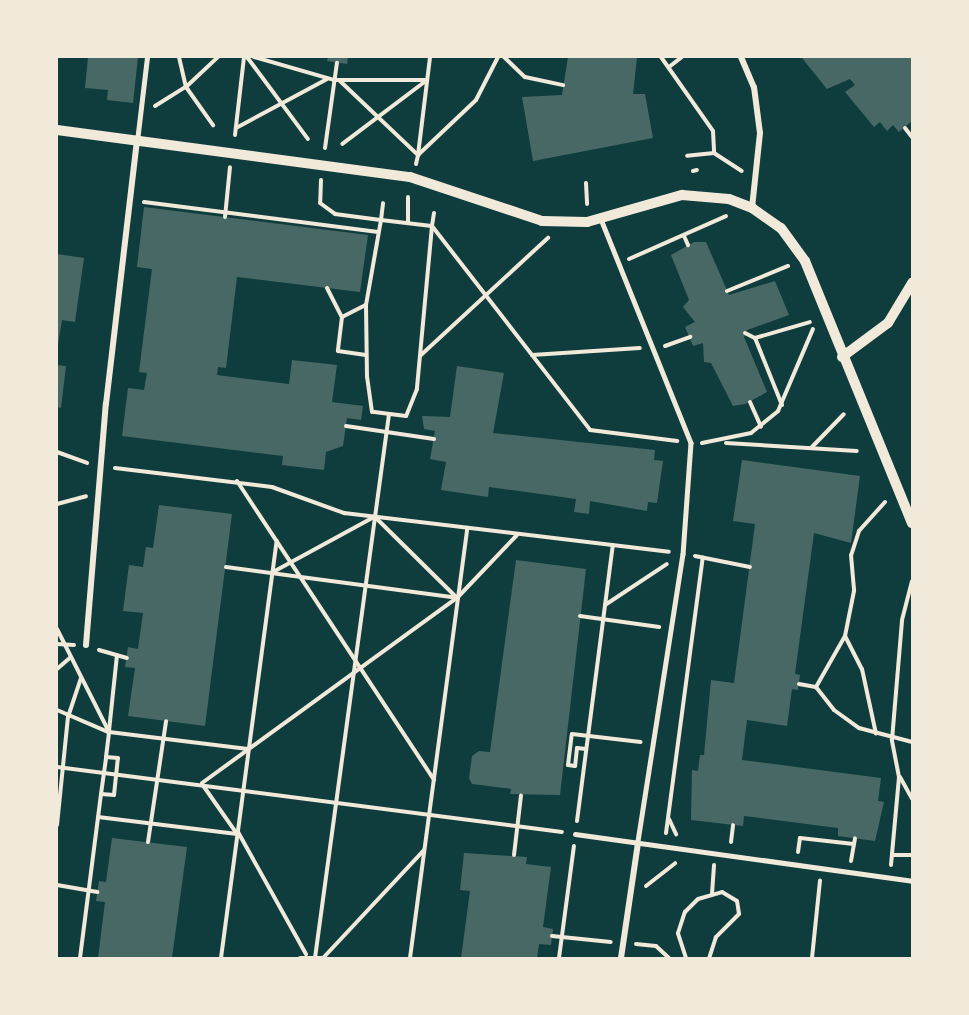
<!DOCTYPE html>
<html>
<head>
<meta charset="utf-8">
<style>
	body { margin:0 }
	#map { position:relative; width:969px; height:1015px; overflow:hidden; background:#0f3d3e; font-family:Lato,sans-serif }
	div>[style] { position:absolute }
	.building>* { inset:0; background:#486865 }
	.path>* { height:4px; margin:-2px; padding:0 2px; transform-origin:2px; border-radius:2px; background:#f1e9da }
	.service>* { height:4.5px; margin:-2.25px; padding:0 2.25px; transform-origin:2.25px; border-radius:2.25px; background:#f1e9da }
	.pedestrian>* { height:5px; margin:-2.5px; padding:0 2.5px; transform-origin:2.5px; border-radius:2.5px; background:#f1e9da }
	.minor>* { height:6px; margin:-3px; padding:0 3px; transform-origin:3px; border-radius:3px; background:#f1e9da }
	.tertiary>* { height:10px; margin:-5px; padding:0 5px; transform-origin:5px; border-radius:5px; background:#f1e9da }
	span { translate:-50% -50%; white-space:nowrap; text-align:center; line-height:1.15; -webkit-text-stroke:5px #f1e9da; paint-order:stroke }
	.frame { position:absolute; inset:0; border:58px solid #f1e9da; pointer-events:none }
</style>
</head>
<body>
<div id="map">
	<div class="building">
		<div style="clip-path:polygon(88px 57px,138px 57px,133px 103px,107px 100px,108px 90px,85px 88px)"></div>
		<div style="clip-path:polygon(328px 57px,348px 57px,347px 64px,327px 61px)"></div>
		<div style="clip-path:polygon(568px 57px,637px 58px,633px 94px,645px 94px,653px 138px,533px 161px,522px 97px,562px 95px)"></div>
		<div style="clip-path:polygon(912px 57px,912px 121px,899px 132px,893px 125px,887px 131px,880px 122px,874px 127px,845px 92px,855px 85px,850px 79px,827px 89px,802px 58px)"></div>
		<div style="clip-path:polygon(144px 207px,368px 235px,360px 292px,237px 277px,226px 368px,218px 367px,217px 375px,289px 384px,292px 360px,337px 365px,332px 402px,363px 406px,361px 420px,347px 418px,343px 446px,326px 452px,324px 470px,282px 465px,283px 456px,122px 436px,128px 388px,144px 390px,147px 373px,139px 372px,152px 269px,137px 267px)"></div>
		<div style="clip-path:polygon(694px 242px,706px 242px,729px 295px,775px 281px,789px 315px,747px 330px,744px 337px,767px 392px,745px 404px,733px 406px,711px 363px,704px 362px,703px 343px,693px 346px,685px 327px,695px 322px,683px 307px,689px 300px,671px 255px)"></div>
		<div style="clip-path:polygon(57px 254px,84px 258px,75px 322px,62px 320px,58px 345px)"></div>
		<div style="clip-path:polygon(57px 365px,66px 366px,61px 408px,57px 407px)"></div>
		<div style="clip-path:polygon(457px 366px,504px 373px,493px 433px,655px 450px,654px 460px,663px 461px,657px 503px,648px 502px,647px 511px,590px 501px,589px 514px,574px 512px,576px 499px,489px 487px,488px 497px,441px 490px,446px 462px,430px 459px,435px 431px,424px 429px,422px 416px,450px 417px)"></div>
		<div style="clip-path:polygon(742px 460px,860px 476px,851px 543px,814px 533px,795px 674px,800px 675px,798px 690px,792px 689px,787px 726px,747px 720px,742px 760px,881px 778px,878px 801px,884px 802px,875px 841px,838px 836px,838px 828px,744px 816px,743px 826px,691px 820px,692px 770px,698px 771px,700px 755px,704px 755px,711px 680px,734px 683px,755px 524px,733px 521px)"></div>
		<div style="clip-path:polygon(159px 505px,232px 514px,205px 726px,128px 716px,135px 668px,125px 667px,128px 647px,138px 649px,143px 613px,123px 611px,129px 565px,143px 567px,146px 547px,153px 548px)"></div>
		<div style="clip-path:polygon(516px 560px,586px 569px,560px 795px,510px 794px,511px 789px,472px 784px,469px 778px,472px 756px,479px 751px,490px 752px)"></div>
		<div style="clip-path:polygon(112px 838px,187px 847px,172px 958px,98px 958px,105px 902px,96px 901px,99px 881px,106px 882px)"></div>
		<div style="clip-path:polygon(464px 853px,527px 857px,526px 864px,551px 867px,543px 927px,553px 929px,551px 945px,539px 944px,537px 958px,461px 958px,470px 891px,460px 890px)"></div>
	</div>
	<div class="path">
		<div style="left:179px;top:57px;width:31px;rotate:77deg"></div>
		<div style="left:186px;top:87px;width:47px;rotate:54.6deg"></div>
		<div style="left:247px;top:57px;width:102px;rotate:53.4deg"></div>
		<div style="left:254px;top:57px;width:83px;rotate:16deg"></div>
		<div style="left:334px;top:80px;width:93px"></div>
		<div style="left:427px;top:80px;width:106px;rotate:143deg"></div>
		<div style="left:504px;top:57px;width:29px;rotate:44deg"></div>
		<div style="left:525px;top:77px;width:39px;rotate:12deg"></div>
		<div style="left:661px;top:57px;width:90px;rotate:54.9deg"></div>
		<div style="left:713px;top:131px;width:22px;rotate:87deg"></div>
		<div style="left:714px;top:153px;width:27px;rotate:174deg"></div>
		<div style="left:669px;top:67px;width:16px;rotate:-38deg"></div>
		<div style="left:340px;top:81px;width:108px;rotate:43.5deg"></div>
		<div style="left:418px;top:155px;width:99px;rotate:-83deg"></div>
		<div style="left:155px;top:106px;width:36px;rotate:-32deg"></div>
		<div style="left:186px;top:87px;width:44px;rotate:-43.2deg"></div>
		<div style="left:236px;top:128px;width:103px;rotate:-28.3deg"></div>
		<div style="left:905px;top:128px;width:11px;rotate:52deg"></div>
		<div style="left:235px;top:135px;width:79px;rotate:-83.4deg"></div>
		<div style="left:325px;top:148px;width:86px;rotate:-82deg"></div>
		<div style="left:714px;top:153px;width:33px;rotate:33deg"></div>
		<div style="left:416px;top:164px;width:9px;rotate:-77deg"></div>
		<div style="left:418px;top:155px;width:80px;rotate:-43.5deg"></div>
		<div style="left:476px;top:100px;width:48px;rotate:-62.9deg"></div>
		<div style="left:693px;top:171px;width:4px;rotate:-14deg"></div>
		<div style="left:321px;top:180px;width:23px;rotate:92deg"></div>
		<div style="left:320px;top:203px;width:19px;rotate:36deg"></div>
		<div style="left:335px;top:214px;width:46px;rotate:7.4deg"></div>
		<div style="left:381px;top:220px;width:17px;rotate:-83deg"></div>
		<div style="left:586px;top:183px;width:21px;rotate:87deg"></div>
		<div style="left:144px;top:202px;width:236px;rotate:7.3deg"></div>
		<div style="left:434px;top:213px;width:13px;rotate:99deg"></div>
		<div style="left:432px;top:226px;width:258px;rotate:52.2deg"></div>
		<div style="left:590px;top:430px;width:88px;rotate:7.2deg"></div>
		<div style="left:225px;top:217px;width:50px;rotate:-84.3deg"></div>
		<div style="left:381px;top:220px;width:51px;rotate:6.7deg"></div>
		<div style="left:432px;top:226px;width:164px;rotate:95.3deg"></div>
		<div style="left:417px;top:389px;width:29px;rotate:112deg"></div>
		<div style="left:406px;top:416px;width:34px;rotate:-173deg"></div>
		<div style="left:372px;top:412px;width:35px;rotate:-98deg"></div>
		<div style="left:367px;top:377px;width:72px;rotate:-90.8deg"></div>
		<div style="left:366px;top:305px;width:86px;rotate:-80deg"></div>
		<div style="left:408px;top:223px;width:26px;rotate:-90deg"></div>
		<div style="left:684px;top:236px;width:10px;rotate:66deg"></div>
		<div style="left:629px;top:259px;width:106px;rotate:-23.9deg"></div>
		<div style="left:327px;top:288px;width:33px;rotate:63deg"></div>
		<div style="left:342px;top:317px;width:34px;rotate:97deg"></div>
		<div style="left:338px;top:351px;width:28px;rotate:8deg"></div>
		<div style="left:727px;top:291px;width:66px;rotate:-22.3deg"></div>
		<div style="left:342px;top:317px;width:27px;rotate:-27deg"></div>
		<div style="left:745px;top:333px;width:11px;rotate:27deg"></div>
		<div style="left:665px;top:346px;width:27px;rotate:-20deg"></div>
		<div style="left:421px;top:355px;width:173px;rotate:-42.7deg"></div>
		<div style="left:532px;top:355px;width:108px;rotate:-3.7deg"></div>
		<div style="left:750px;top:402px;width:27px;rotate:66deg"></div>
		<div style="left:782px;top:405px;width:72px;rotate:-111.9deg"></div>
		<div style="left:755px;top:338px;width:57px;rotate:-16.2deg"></div>
		<div style="left:346px;top:426px;width:89px;rotate:8.4deg"></div>
		<div style="left:702px;top:443px;width:50px;rotate:-11.5deg"></div>
		<div style="left:751px;top:433px;width:35px;rotate:-39deg"></div>
		<div style="left:778px;top:411px;width:89px;rotate:-66.9deg"></div>
		<div style="left:726px;top:443px;width:131px;rotate:3.5deg"></div>
		<div style="left:811px;top:448px;width:47px;rotate:-45.9deg"></div>
		<div style="left:57px;top:452px;width:32px;rotate:20deg"></div>
		<div style="left:115px;top:468px;width:158px;rotate:6.9deg"></div>
		<div style="left:272px;top:487px;width:77px;rotate:19.9deg"></div>
		<div style="left:344px;top:513px;width:327px;rotate:6.8deg"></div>
		<div style="left:237px;top:481px;width:358px;rotate:56.6deg"></div>
		<div style="left:885px;top:502px;width:39px;rotate:132deg"></div>
		<div style="left:859px;top:531px;width:25px;rotate:108deg"></div>
		<div style="left:851px;top:555px;width:36px;rotate:85deg"></div>
		<div style="left:854px;top:591px;width:46px;rotate:101.3deg"></div>
		<div style="left:845px;top:636px;width:59px;rotate:119.6deg"></div>
		<div style="left:816px;top:687px;width:29px;rotate:52deg"></div>
		<div style="left:834px;top:710px;width:31px;rotate:36deg"></div>
		<div style="left:859px;top:728px;width:55px;rotate:14.8deg"></div>
		<div style="left:57px;top:504px;width:30px;rotate:-15deg"></div>
		<div style="left:375px;top:517px;width:115px;rotate:44.6deg"></div>
		<div style="left:695px;top:556px;width:56px;rotate:11.3deg"></div>
		<div style="left:226px;top:567px;width:233px;rotate:7.6deg"></div>
		<div style="left:273px;top:572px;width:115px;rotate:-28.6deg"></div>
		<div style="left:605px;top:605px;width:74px;rotate:-33.5deg"></div>
		<div style="left:580px;top:616px;width:80px;rotate:7.9deg"></div>
		<div style="left:57px;top:629px;width:115px;rotate:63.2deg"></div>
		<div style="left:845px;top:636px;width:37px;rotate:63deg"></div>
		<div style="left:862px;top:669px;width:66px;rotate:77.8deg"></div>
		<div style="left:57px;top:644px;width:17px;rotate:3deg"></div>
		<div style="left:99px;top:650px;width:29px;rotate:16deg"></div>
		<div style="left:57px;top:669px;width:18px;rotate:-41deg"></div>
		<div style="left:799px;top:684px;width:17px;rotate:10deg"></div>
		<div style="left:57px;top:710px;width:56px;rotate:23.3deg"></div>
		<div style="left:109px;top:731px;width:76px;rotate:-84deg"></div>
		<div style="left:586px;top:749px;width:9px;rotate:-174deg"></div>
		<div style="left:577px;top:748px;width:18px;rotate:96deg"></div>
		<div style="left:575px;top:766px;width:7px;rotate:-172deg"></div>
		<div style="left:568px;top:765px;width:31px;rotate:-83deg"></div>
		<div style="left:572px;top:734px;width:69px;rotate:6.6deg"></div>
		<div style="left:57px;top:767px;width:509px;rotate:7.33deg"></div>
		<div style="left:900px;top:777px;width:25px;rotate:61deg"></div>
		<div style="left:202px;top:783px;width:315px;rotate:-36deg"></div>
		<div style="left:457px;top:598px;width:87px;rotate:-46.4deg"></div>
		<div style="left:202px;top:784px;width:61px;rotate:55deg"></div>
		<div style="left:101px;top:794px;width:37px;rotate:-82deg"></div>
		<div style="left:98px;top:817px;width:140px;rotate:7deg"></div>
		<div style="left:669px;top:819px;width:17px;rotate:65deg"></div>
		<div style="left:577px;top:821px;width:278px;rotate:-82.6deg"></div>
		<div style="left:57px;top:825px;width:109px;rotate:-84.2deg"></div>
		<div style="left:68px;top:717px;width:41px;rotate:-71.6deg"></div>
		<div style="left:238px;top:832px;width:140px;rotate:60.9deg"></div>
		<div style="left:666px;top:833px;width:278px;rotate:-82.4deg"></div>
		<div style="left:148px;top:842px;width:122px;rotate:-81.5deg"></div>
		<div style="left:731px;top:842px;width:17px;rotate:-83deg"></div>
		<div style="left:798px;top:852px;width:14px;rotate:-82deg"></div>
		<div style="left:800px;top:838px;width:54px;rotate:6.3deg"></div>
		<div style="left:514px;top:855px;width:60px;rotate:-83.3deg"></div>
		<div style="left:892px;top:855px;width:20px"></div>
		<div style="left:851px;top:861px;width:23px;rotate:-80deg"></div>
		<div style="left:891px;top:865px;width:88px;rotate:-84.8deg"></div>
		<div style="left:899px;top:777px;width:38px;rotate:-101deg"></div>
		<div style="left:892px;top:740px;width:120px;rotate:-85.2deg"></div>
		<div style="left:902px;top:620px;width:40px;rotate:-75.6deg"></div>
		<div style="left:57px;top:885px;width:41px;rotate:9.9deg"></div>
		<div style="left:646px;top:886px;width:37px;rotate:-38deg"></div>
		<div style="left:712px;top:894px;width:29px;rotate:-86deg"></div>
		<div style="left:552px;top:936px;width:59px;rotate:5.8deg"></div>
		<div style="left:636px;top:944px;width:20px;rotate:6deg"></div>
		<div style="left:656px;top:946px;width:18px;rotate:43deg"></div>
		<div style="left:324px;top:957px;width:146px;rotate:-46.9deg"></div>
		<div style="left:80px;top:958px;width:165px;rotate:-82.7deg"></div>
		<div style="left:101px;top:794px;width:13px;rotate:4deg"></div>
		<div style="left:114px;top:795px;width:37px;rotate:-84deg"></div>
		<div style="left:118px;top:758px;width:12px;rotate:-175deg"></div>
		<div style="left:106px;top:757px;width:25px;rotate:-83deg"></div>
		<div style="left:109px;top:732px;width:140px;rotate:7deg"></div>
		<div style="left:221px;top:958px;width:421px;rotate:-82.4deg"></div>
		<div style="left:300px;top:958px;width:24px"></div>
		<div style="left:315px;top:958px;width:549px;rotate:-82.25deg"></div>
		<div style="left:410px;top:958px;width:434px;rotate:-82.4deg"></div>
		<div style="left:559px;top:958px;width:113px;rotate:-82.4deg"></div>
		<div style="left:686px;top:958px;width:26px;rotate:-108deg"></div>
		<div style="left:678px;top:933px;width:22px;rotate:-72deg"></div>
		<div style="left:685px;top:912px;width:18px;rotate:-45deg"></div>
		<div style="left:698px;top:899px;width:25px;rotate:-16deg"></div>
		<div style="left:722px;top:892px;width:17px;rotate:31deg"></div>
		<div style="left:737px;top:901px;width:13px;rotate:81deg"></div>
		<div style="left:739px;top:914px;width:33px;rotate:135deg"></div>
		<div style="left:716px;top:937px;width:22px;rotate:108deg"></div>
		<div style="left:812px;top:958px;width:78px;rotate:-84.1deg"></div>
	</div>
	<div class="service">
		<div style="left:601px;top:219px;width:241px;rotate:68.1deg"></div>
		<div style="left:691px;top:443px;width:111px;rotate:94.1deg"></div>
		<div style="left:683px;top:554px;width:292px;rotate:98.9deg"></div>
	</div>
	<div class="pedestrian">
		<div style="left:137px;top:141px;width:85px;rotate:-83.2deg"></div>
		<div style="left:575px;top:834px;width:340px;rotate:7.9deg"></div>
	</div>
	<div class="minor">
		<div style="left:741px;top:57px;width:33px;rotate:67deg"></div>
		<div style="left:754px;top:87px;width:46px;rotate:82.6deg"></div>
		<div style="left:760px;top:133px;width:75px;rotate:96.1deg"></div>
		<div style="left:86px;top:645px;width:242px;rotate:-85.3deg"></div>
		<div style="left:106px;top:404px;width:265px;rotate:-83.3deg"></div>
		<div style="left:621px;top:958px;width:116px;rotate:-81.6deg"></div>
	</div>
	<div class="tertiary">
		<div style="left:57px;top:130px;width:356px;rotate:7.6deg"></div>
		<div style="left:410px;top:177px;width:139px;rotate:18.4deg"></div>
		<div style="left:542px;top:221px;width:45px;rotate:1.3deg"></div>
		<div style="left:587px;top:222px;width:99px;rotate:-15.9deg"></div>
		<div style="left:682px;top:195px;width:47px;rotate:4.9deg"></div>
		<div style="left:729px;top:199px;width:25px;rotate:21deg"></div>
		<div style="left:752px;top:208px;width:35px;rotate:35deg"></div>
		<div style="left:781px;top:228px;width:41px;rotate:54deg"></div>
		<div style="left:805px;top:261px;width:283px;rotate:67.8deg"></div>
		<div style="left:842px;top:357px;width:57px;rotate:-36.5deg"></div>
		<div style="left:888px;top:323px;width:47px;rotate:-59deg"></div>
	</div>
	<div class="frame"></div>
</div>
</body>
</html>
